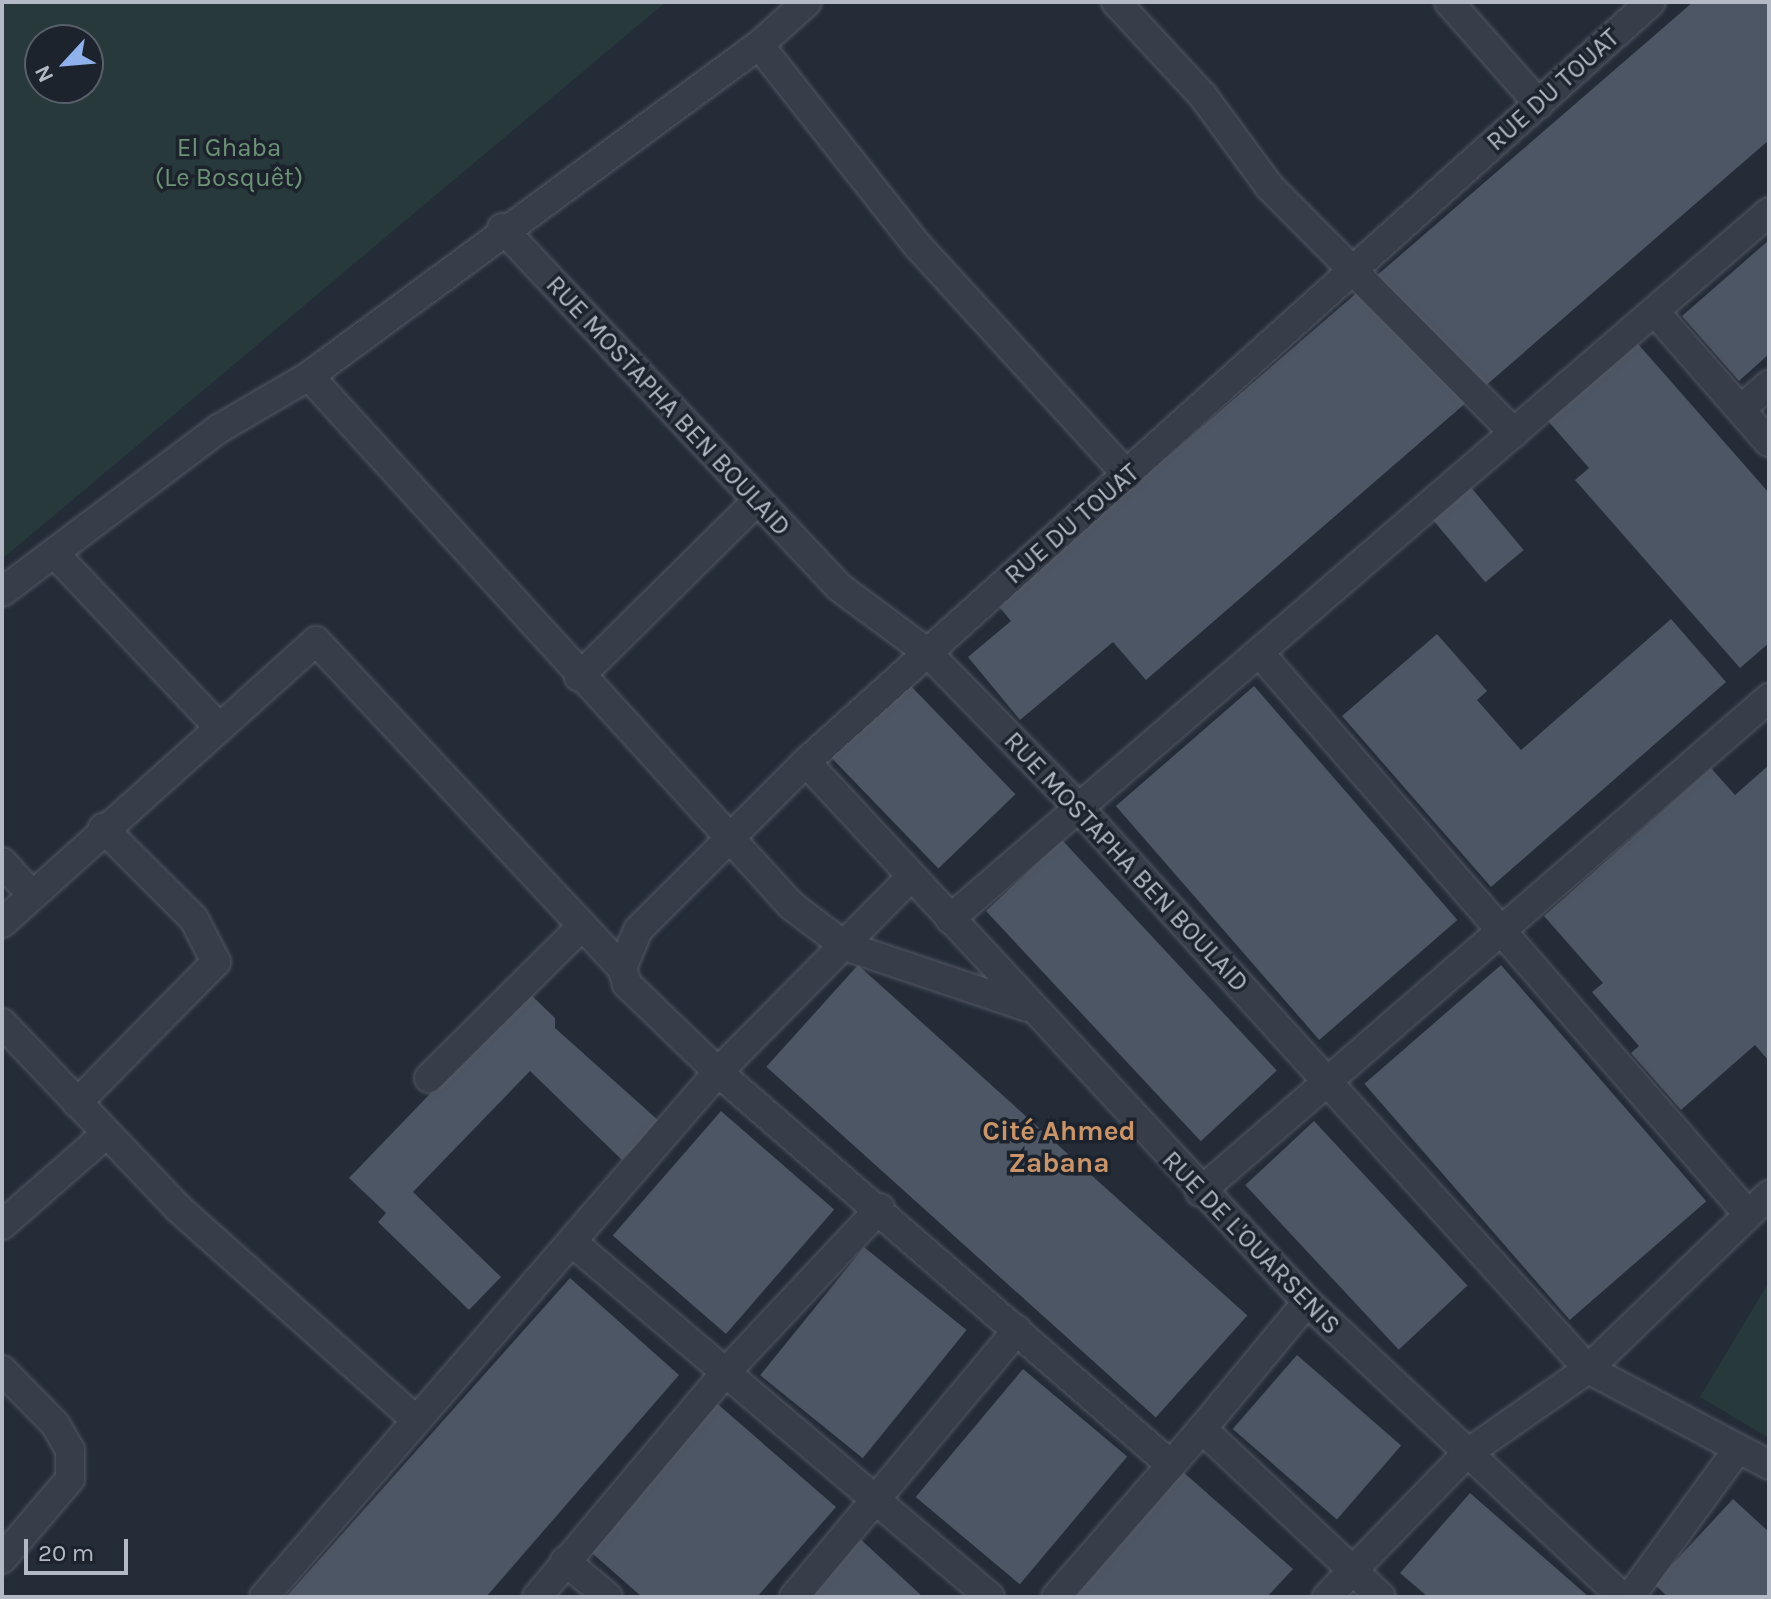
<!DOCTYPE html>
<html>
<head>
<meta charset="utf-8">
<style>
	body { margin:0 }
	#map { position:relative; width:1771px; height:1599px; overflow:hidden; background:#242c38; font-family:Karla,sans-serif }
	div>[style] { position:absolute }
	.green>* { inset:0; background:#27393a }
	.building>* { inset:0; background:#4d5664; transform-origin:0 0 }
	.roads { filter:drop-shadow(0 0 2px #535964) drop-shadow(0 0 2px #535964) }
	.minor>* { height:28px; margin:-14px; padding:0 14px; transform-origin:14px; border-radius:14px; background:#383e49 }
	span { translate:-50% -50%; white-space:nowrap; text-align:center; line-height:1.15; -webkit-text-stroke:7px #1d232d; paint-order:stroke }
	.street-label { font-size:26px; color:#b3b9c5 }
	.park-label { font-size:26px; color:#6c9376 }
	.neighbourhood-label { font-size:28px; color:#c99469; font-weight:700 }
	.frame { position:absolute; inset:0; border:4px solid #b3b9c5; pointer-events:none }
	.north { position:absolute; left:24px; top:24px; width:80px; height:80px; box-sizing:border-box; background:#1d232d; border:2px solid #595f6a; border-radius:50%; rotate:244deg; font-size:22px; font-weight:700; line-height:32px; text-align:center; color:#b3b9c5 }
	.north::after { content:''; display:block; margin:auto; width:28px; height:36px; background:#8fb2ed; clip-path:polygon(50% 0,100% 100%,50% 72%,0 100%) }
	.scale { position:absolute; left:24px; top:1539px; width:104px; height:36px; box-sizing:border-box; border:4px solid #b3b9c5; border-top:0; padding-left:10px; font-size:24px; line-height:28px; white-space:nowrap; color:#b3b9c5; -webkit-text-stroke:6px #1d232d; paint-order:stroke }
</style>
</head>
<body>
<div id="map">
	<div class="green">
		<div style="clip-path:polygon(evenodd,2px 2px,666px 2px,2px 559px,2px 2px,40px 40px,88px 40px,88px 88px,40px 88px,40px 40px)"></div>
		<div style="clip-path:polygon(1769px 1282px,1769px 1438px,1700px 1397px)"></div>
	</div>
	<div class="building">
		<div style="clip-path:polygon(1693px 2px,1769px 2px,1769px 140px,1146px 680px,1113px 642px,1020px 720px,968px 657px,1011px 621px,997px 604px)"></div>
		<div style="clip-path:polygon(1769px 240px,1769px 354px,1739px 381px,1682px 316px)"></div>
		<div style="clip-path:polygon(1631px 336px,1769px 493px,1769px 643px,1740px 668px,1575px 480px,1589px 468px,1542px 414px)"></div>
		<div style="left:1469px;top:485px;width:85px;height:50px;rotate:50deg"></div>
		<div style="clip-path:polygon(1671px 619px,1726px 682px,1491px 887px,1342px 716px,1437px 634px,1487px 691px,1477px 700px,1521px 750px)"></div>
		<div style="left:907px;top:682px;width:156px;height:107px;rotate:46deg"></div>
		<div style="left:1254px;top:686px;width:310px;height:183px;rotate:49deg"></div>
		<div style="clip-path:polygon(1769px 765px,1769px 1061px,1755px 1045px,1681px 1110px,1631px 1053px,1639px 1046px,1592px 992px,1603px 983px,1544px 916px,1711px 768px,1735px 795px)"></div>
		<div style="left:1062px;top:840px;width:315px;height:104px;rotate:47deg"></div>
		<div style="left:858px;top:965px;width:524px;height:137px;rotate:42deg"></div>
		<div style="left:1501px;top:965px;width:313px;height:181px;rotate:49deg"></div>
		<div style="clip-path:polygon(528px 992px,555px 1018px,555px 1028px,659px 1121px,622px 1160px,530px 1071px,413px 1192px,501px 1277px,469px 1310px,378px 1222px,386px 1213px,349px 1178px)"></div>
		<div style="left:721px;top:1111px;width:150px;height:165px;rotate:41deg"></div>
		<div style="left:1314px;top:1121px;width:225px;height:94px;rotate:47deg"></div>
		<div style="left:864px;top:1247px;width:132px;height:165px;rotate:39deg"></div>
		<div style="clip-path:polygon(570px 1278px,679px 1375px,486px 1597px,286px 1597px)"></div>
		<div style="left:1297px;top:1355px;width:138px;height:98px;rotate:41deg"></div>
		<div style="left:1023px;top:1369px;width:136px;height:167px;rotate:40deg"></div>
		<div style="clip-path:polygon(713px 1400px,836px 1507px,757px 1597px,642px 1597px,584px 1546px)"></div>
		<div style="clip-path:polygon(1182px 1471px,1293px 1569px,1267px 1597px,1073px 1597px)"></div>
		<div style="clip-path:polygon(1470px 1493px,1589px 1597px,1428px 1597px,1400px 1573px)"></div>
		<div style="clip-path:polygon(1733px 1499px,1769px 1532px,1769px 1597px,1668px 1597px,1654px 1584px)"></div>
		<div style="clip-path:polygon(857px 1536px,923px 1597px,802px 1597px)"></div>
	</div>
	<div class="roads">
		<div class="minor">
			<div style="left:1116px;top:2px;width:128px;rotate:47.2deg"></div>
			<div style="left:1203px;top:96px;width:112px;rotate:53.7deg"></div>
			<div style="left:1269px;top:186px;width:348px;rotate:45.2deg"></div>
			<div style="left:1449px;top:2px;width:136px;rotate:48.6deg"></div>
			<div style="left:759px;top:45px;width:256px;rotate:51.7deg"></div>
			<div style="left:918px;top:246px;width:310px;rotate:47.6deg"></div>
			<div style="left:502px;top:228px;width:492px;rotate:46.8deg"></div>
			<div style="left:839px;top:587px;width:109px;rotate:36.5deg"></div>
			<div style="left:927px;top:652px;width:216px;rotate:45.7deg"></div>
			<div style="left:1078px;top:807px;width:759px;rotate:47.78deg"></div>
			<div style="left:1588px;top:1369px;width:205px;rotate:27.9deg"></div>
			<div style="left:1655px;top:312px;width:173px;rotate:48.8deg"></div>
			<div style="left:309px;top:376px;width:717px;rotate:47.66deg"></div>
			<div style="left:792px;top:906px;width:66px;rotate:37deg"></div>
			<div style="left:845px;top:946px;width:192px;rotate:18.5deg"></div>
			<div style="left:1741px;top:409px;width:37px;rotate:-41deg"></div>
			<div style="left:56px;top:555px;width:234px;rotate:46.6deg"></div>
			<div style="left:2px;top:592px;width:273px;rotate:-37deg"></div>
			<div style="left:220px;top:428px;width:103px;rotate:-30.3deg"></div>
			<div style="left:309px;top:376px;width:559px;rotate:-36.34deg"></div>
			<div style="left:759px;top:45px;width:64px;rotate:-41.9deg"></div>
			<div style="left:1262px;top:656px;width:739px;rotate:48.95deg"></div>
			<div style="left:579px;top:677px;width:249px;rotate:-44.7deg"></div>
			<div style="left:806px;top:762px;width:737px;rotate:47.15deg"></div>
			<div style="left:1307px;top:1302px;width:432px;rotate:43.1deg"></div>
			<div style="left:2px;top:862px;width:45px;rotate:47.7deg"></div>
			<div style="left:950px;top:919px;width:1082px;rotate:-40.8deg"></div>
			<div style="left:2px;top:923px;width:422px;rotate:-41.9deg"></div>
			<div style="left:316px;top:641px;width:448px;rotate:46.9deg"></div>
			<div style="left:2px;top:1023px;width:255px;rotate:46.4deg"></div>
			<div style="left:178px;top:1208px;width:319px;rotate:41.7deg"></div>
			<div style="left:429px;top:1078px;width:213px;rotate:-44.8deg"></div>
			<div style="left:77px;top:1103px;width:198px;rotate:-45.4deg"></div>
			<div style="left:216px;top:962px;width:48px;rotate:-117.1deg"></div>
			<div style="left:194px;top:919px;width:129px;rotate:-135deg"></div>
			<div style="left:1200px;top:1192px;width:754px;rotate:-40.96deg"></div>
			<div style="left:2px;top:1225px;width:138px;rotate:-41.2deg"></div>
			<div style="left:572px;top:1242px;width:548px;rotate:40.34deg"></div>
			<div style="left:2px;top:1370px;width:76px;rotate:45.5deg"></div>
			<div style="left:55px;top:1424px;width:30px;rotate:60deg"></div>
			<div style="left:70px;top:1450px;width:29px;rotate:90deg"></div>
			<div style="left:70px;top:1479px;width:105px;rotate:130.4deg"></div>
			<div style="left:1202px;top:1429px;width:165px;rotate:-50.4deg"></div>
			<div style="left:565px;top:1561px;width:56px;rotate:39.9deg"></div>
			<div style="left:264px;top:1597px;width:694px;rotate:-49.15deg"></div>
			<div style="left:718px;top:1072px;width:273px;rotate:-45.3deg"></div>
			<div style="left:537px;top:1597px;width:294px;rotate:-50deg"></div>
			<div style="left:726px;top:1372px;width:225px;rotate:-46.8deg"></div>
			<div style="left:794px;top:1597px;width:348px;rotate:-50.1deg"></div>
			<div style="left:1056px;top:1597px;width:175px;rotate:-48.9deg"></div>
			<div style="left:1327px;top:1597px;width:198px;rotate:-45.8deg"></div>
			<div style="left:1465px;top:1455px;width:150px;rotate:-35deg"></div>
			<div style="left:1588px;top:1369px;width:251px;rotate:-43.9deg"></div>
			<div style="left:1381px;top:1597px;width:245px;rotate:-136.8deg"></div>
			<div style="left:1202px;top:1429px;width:48px;rotate:130.7deg"></div>
			<div style="left:1171px;top:1465px;width:600px;rotate:-139.06deg"></div>
			<div style="left:718px;top:1072px;width:127px;rotate:-136deg"></div>
			<div style="left:627px;top:984px;width:17px;rotate:-107deg"></div>
			<div style="left:622px;top:968px;width:41px;rotate:-67.2deg"></div>
			<div style="left:638px;top:930px;width:238px;rotate:-45deg"></div>
			<div style="left:806px;top:762px;width:1136px;rotate:-41.97deg"></div>
			<div style="left:1630px;top:1597px;width:183px;rotate:-53.9deg"></div>
		</div>
	</div>
	<div class="street-label">
		<span style="left:1553px;top:90px;rotate:-42deg">RUE DU TOUAT</span>
		<span style="left:668px;top:406px;rotate:47deg">RUE MOSTAPHA BEN BOULAID</span>
		<span style="left:1072px;top:524px;rotate:-41deg">RUE DU TOUAT</span>
		<span style="left:1126px;top:862px;rotate:47deg">RUE MOSTAPHA BEN BOULAID</span>
		<span style="left:1251px;top:1243px;rotate:46deg">RUE DE L'OUARSENIS</span>
	</div>
	<div class="park-label">
		<span style="left:229px;top:163px">El Ghaba<br>(Le Bosquêt)</span>
	</div>
	<div class="neighbourhood-label">
		<span style="left:1059px;top:1147px">Cité Ahmed<br>Zabana</span>
	</div>
	<div class="frame"></div>
	<div class="north">N</div>
	<div class="scale">20 m</div>
</div>
</body>
</html>
